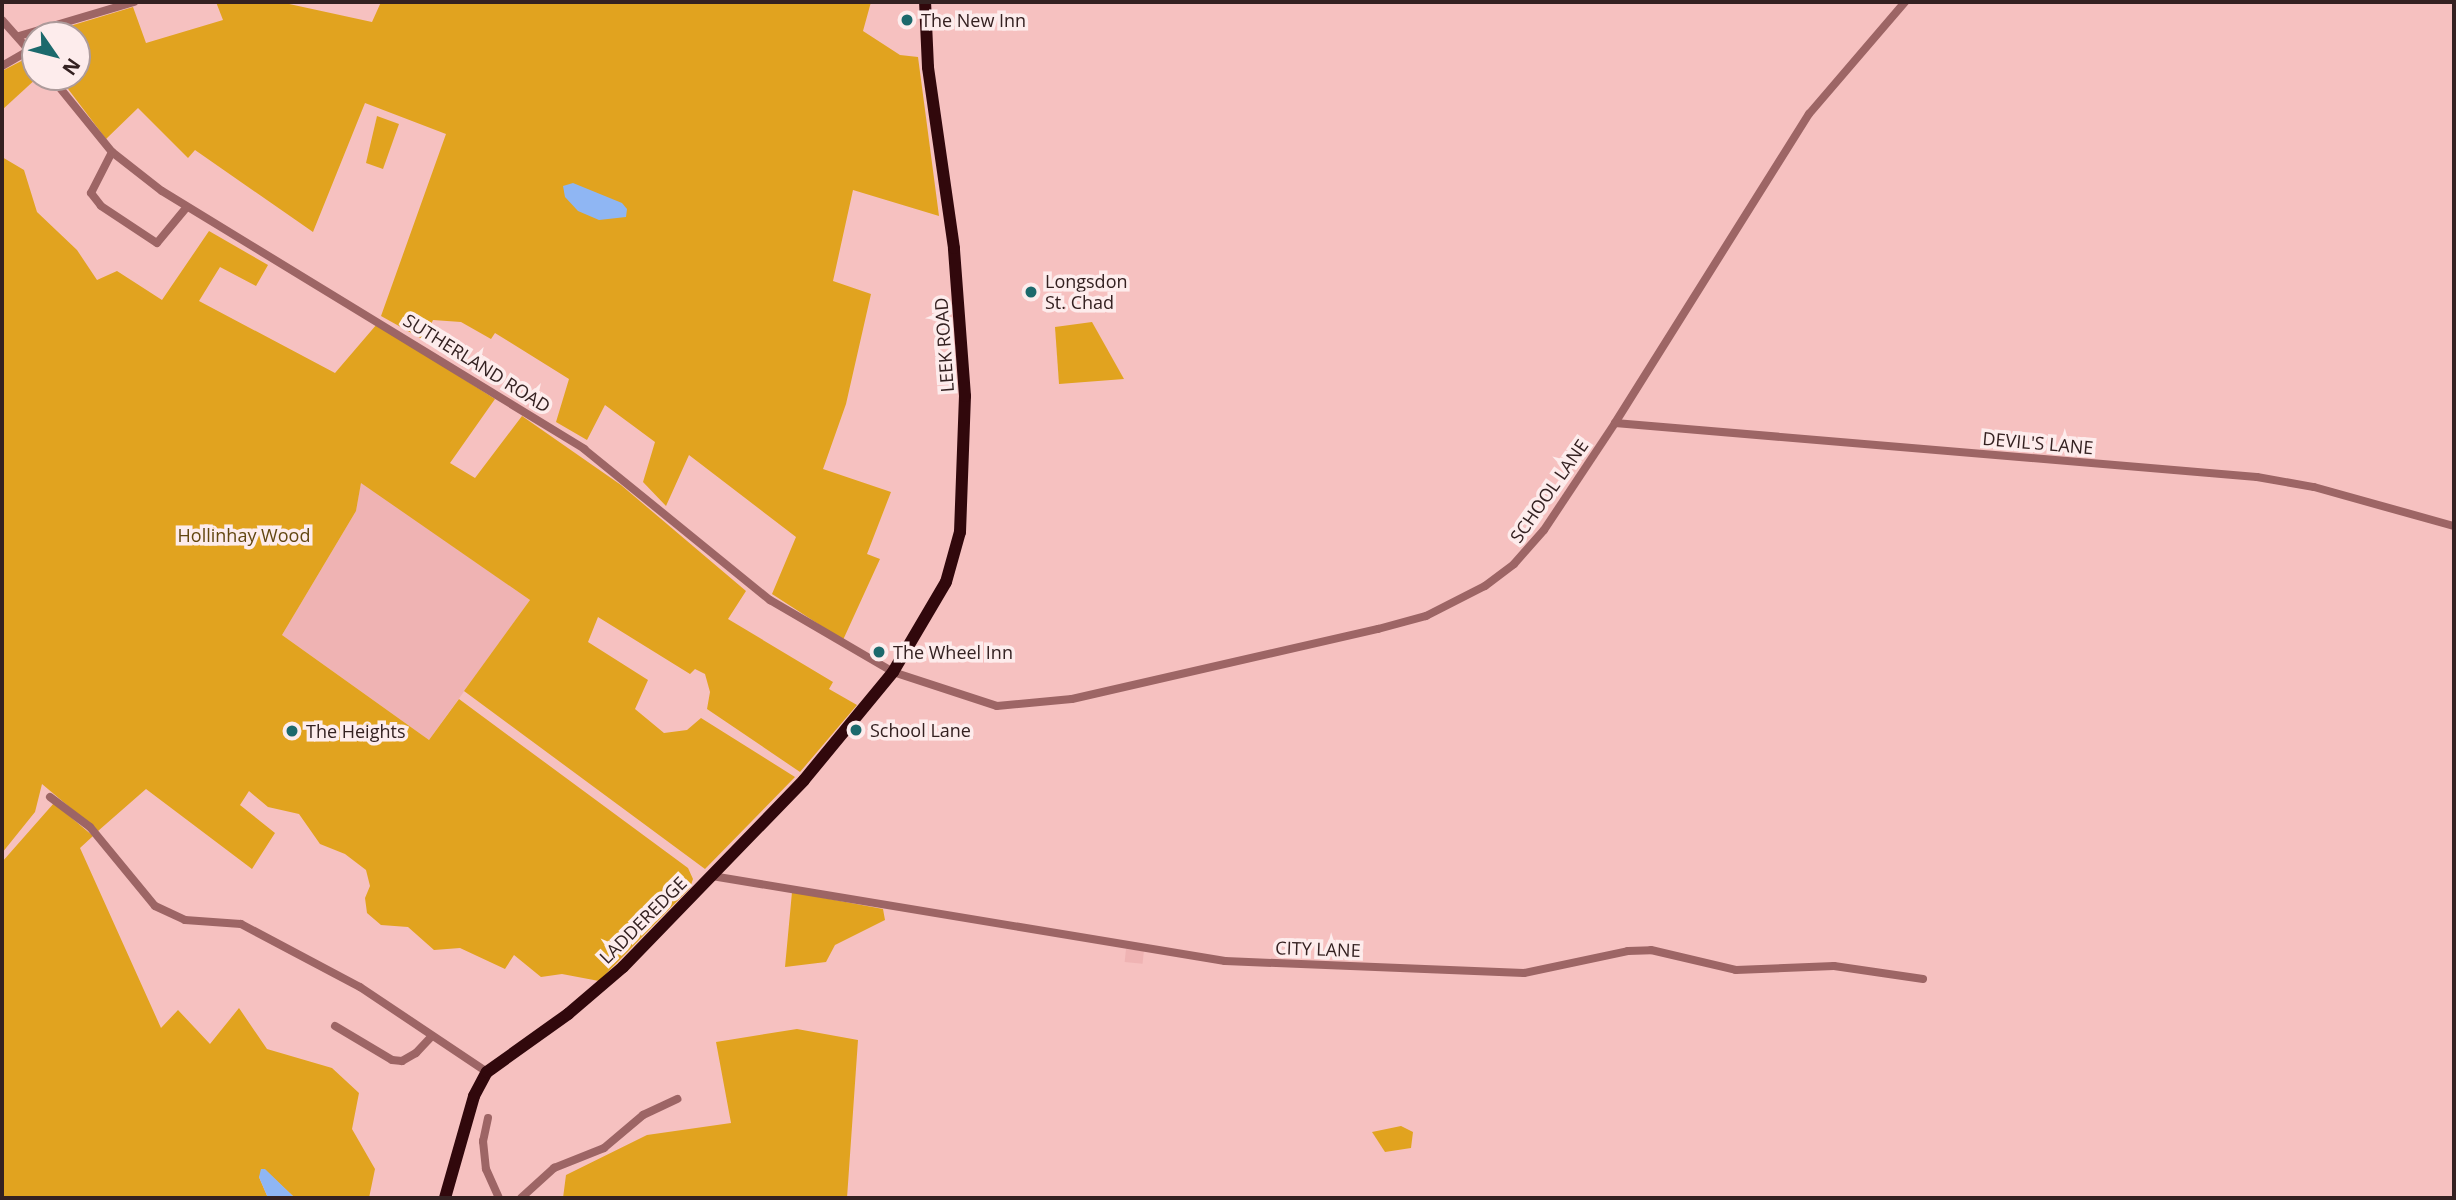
<!DOCTYPE html>
<html>
<head>
<meta charset="utf-8">
<style>
	body { margin:0 }
	#map { position:relative; width:2456px; height:1200px; overflow:hidden; background:#f6c1c0; font-family:"Open Sans",sans-serif }
	div>[style] { position:absolute }
	.built>* { inset:0; background:#efb3b3; transform-origin:0 0 }
	.green>* { inset:0; background:#e1a31f }
	.water>* { inset:0; background:#8fb6f3 }
	.minor>* { height:8px; margin:-4px; padding:0 4px; transform-origin:4px; border-radius:4px; background:#9d6565 }
	.highway>* { height:12px; margin:-6px; padding:0 6px; transform-origin:6px; border-radius:6px; background:#31080c }
	.dots>* { width:19px; height:19px; translate:-50% -50%; box-sizing:border-box; border:4px solid #fdecec; border-radius:50% }
	span { translate:-50% -50%; white-space:nowrap; text-align:center; line-height:1.15; -webkit-text-stroke:7px #fdecec; paint-order:stroke }
	.poi-label { font-size:18px; color:#342121 }
	.left { translate:0 -50%; text-align:left }
	.street-label { font-size:18px; color:#342121 }
	.park-label { font-size:18px; color:#624610 }
	.frame { position:absolute; inset:0; border:4px solid #342121; pointer-events:none }
	.north { position:absolute; left:21px; top:21px; width:70px; height:70px; box-sizing:border-box; background:#fdecec; border:2px solid #ad9b9b; border-radius:50%; rotate:125deg; font-size:19px; font-weight:700; line-height:28px; text-align:center; color:#342121 }
	.north::after { content:''; display:block; margin:auto; width:24px; height:32px; background:#1c696c; clip-path:polygon(50% 0,100% 100%,50% 72%,0 100%) }
</style>
</head>
<body>
<div id="map">
	<div class="built">
		<div style="clip-path:polygon(361px 482px,530px 600px,429px 740px,282px 635px,356px 511px)"></div>
		<div style="left:1126px;top:949px;width:18px;height:13px;rotate:6deg"></div>
	</div>
	<div class="green">
		<div style="clip-path:polygon(216px 2px,280px 2px,372px 22px,381px 2px,871px 2px,863px 31px,900px 55px,918px 57px,939px 216px,853px 190px,833px 281px,871px 294px,846px 404px,823px 469px,891px 492px,867px 554px,880px 559px,843px 640px,772px 594px,796px 537px,689px 455px,666px 506px,643px 482px,655px 442px,605px 405px,587px 440px,556px 422px,569px 379px,495px 333px,491px 339px,461px 322px,433px 320px,424px 340px,381px 316px,446px 134px,365px 103px,313px 232px,195px 150px,188px 158px,138px 108px,106px 139px,59px 77px,77px 77px,77px 35px,40px 35px,133px 7px,146px 43px,223px 20px)"></div>
		<div style="clip-path:polygon(27px 58px,38px 77px,2px 110px,2px 71px)"></div>
		<div style="clip-path:polygon(377px 116px,399px 124px,383px 169px,366px 163px)"></div>
		<div style="clip-path:polygon(2px 157px,24px 170px,37px 212px,77px 250px,97px 280px,117px 271px,162px 300px,209px 231px,268px 265px,256px 286px,220px 267px,199px 301px,335px 373px,377px 324px,495px 399px,450px 463px,475px 478px,522px 416px,621px 485px,746px 591px,728px 619px,833px 682px,829px 689px,857px 705px,800px 772px,707px 709px,710px 692px,705px 674px,695px 669px,690px 674px,598px 617px,588px 642px,648px 680px,635px 709px,664px 733px,687px 730px,701px 718px,795px 777px,705px 869px,464px 691px,530px 600px,361px 483px,356px 511px,282px 635px,429px 740px,459px 699px,688px 868px,693px 879px,690px 888px,599px 981px,562px 974px,541px 977px,514px 955px,505px 969px,460px 948px,434px 950px,408px 927px,381px 925px,367px 913px,365px 898px,370px 886px,366px 870px,345px 854px,320px 844px,299px 814px,268px 807px,249px 791px,240px 805px,275px 833px,252px 869px,146px 789px,98px 831px,42px 784px,35px 812px,2px 853px)"></div>
		<div style="clip-path:polygon(1092px 322px,1124px 379px,1059px 384px,1055px 327px)"></div>
		<div style="clip-path:polygon(54px 803px,93px 836px,80px 848px,161px 1028px,178px 1010px,210px 1044px,239px 1008px,267px 1049px,332px 1068px,359px 1093px,352px 1129px,375px 1169px,369px 1198px,295px 1198px,264px 1169px,259px 1177px,268px 1198px,2px 1198px,2px 862px)"></div>
		<div style="clip-path:polygon(792px 892px,883px 909px,885px 920px,835px 945px,826px 962px,785px 967px)"></div>
		<div style="clip-path:polygon(797px 1029px,858px 1040px,847px 1198px,563px 1198px,566px 1175px,647px 1135px,731px 1123px,716px 1042px)"></div>
		<div style="clip-path:polygon(1401px 1126px,1413px 1132px,1411px 1148px,1385px 1152px,1372px 1132px)"></div>
	</div>
	<div class="water">
		<div style="clip-path:polygon(573px 183px,622px 203px,627px 209px,626px 217px,599px 220px,578px 211px,565px 197px,563px 186px)"></div>
		<div style="clip-path:polygon(261px 1169px,265px 1169px,295px 1198px,268px 1198px,259px 1177px)"></div>
	</div>
	<div class="minor">
		<div style="left:2px;top:20px;width:50px;rotate:48.3deg"></div>
		<div style="left:19px;top:36px;width:120px;rotate:-16.5deg"></div>
		<div style="left:2px;top:66px;width:32px;rotate:-30deg"></div>
		<div style="left:51px;top:77px;width:97px;rotate:50.9deg"></div>
		<div style="left:112px;top:152px;width:63px;rotate:38deg"></div>
		<div style="left:162px;top:191px;width:495px;rotate:31.4deg"></div>
		<div style="left:584px;top:449px;width:240px;rotate:39.1deg"></div>
		<div style="left:770px;top:600px;width:143px;rotate:30.3deg"></div>
		<div style="left:893px;top:672px;width:109px;rotate:18.1deg"></div>
		<div style="left:997px;top:706px;width:75px;rotate:-5.3deg"></div>
		<div style="left:1072px;top:699px;width:314px;rotate:-12.9deg"></div>
		<div style="left:1378px;top:629px;width:50px;rotate:-15.2deg"></div>
		<div style="left:1426px;top:616px;width:66px;rotate:-27deg"></div>
		<div style="left:1485px;top:586px;width:36px;rotate:-37deg"></div>
		<div style="left:1514px;top:564px;width:45px;rotate:-48.6deg"></div>
		<div style="left:1544px;top:530px;width:128px;rotate:-56.4deg"></div>
		<div style="left:1615px;top:423px;width:365px;rotate:-57.9deg"></div>
		<div style="left:1809px;top:114px;width:148px;rotate:-49.4deg"></div>
		<div style="left:112px;top:152px;width:46px;rotate:117.1deg"></div>
		<div style="left:91px;top:193px;width:16px;rotate:52deg"></div>
		<div style="left:101px;top:206px;width:67px;rotate:33.5deg"></div>
		<div style="left:157px;top:243px;width:45px;rotate:-50.4deg"></div>
		<div style="left:1615px;top:423px;width:644px;rotate:4.81deg"></div>
		<div style="left:2257px;top:477px;width:58px;rotate:10deg"></div>
		<div style="left:2314px;top:487px;width:145px;rotate:15.6deg"></div>
		<div style="left:50px;top:797px;width:50px;rotate:36.9deg"></div>
		<div style="left:90px;top:827px;width:102px;rotate:50.6deg"></div>
		<div style="left:155px;top:906px;width:33px;rotate:25deg"></div>
		<div style="left:185px;top:920px;width:56px;rotate:4.1deg"></div>
		<div style="left:241px;top:924px;width:135px;rotate:27.9deg"></div>
		<div style="left:360px;top:987px;width:153px;rotate:33.8deg"></div>
		<div style="left:712px;top:876px;width:520px;rotate:9.41deg"></div>
		<div style="left:1225px;top:961px;width:299px;rotate:2.3deg"></div>
		<div style="left:1524px;top:973px;width:106px;rotate:-11.9deg"></div>
		<div style="left:1628px;top:951px;width:23px;rotate:-2deg"></div>
		<div style="left:1651px;top:950px;width:87px;rotate:13.2deg"></div>
		<div style="left:1736px;top:970px;width:98px;rotate:-2.3deg"></div>
		<div style="left:1834px;top:966px;width:90px;rotate:8.3deg"></div>
		<div style="left:335px;top:1026px;width:66px;rotate:30.8deg"></div>
		<div style="left:392px;top:1060px;width:10px;rotate:6deg"></div>
		<div style="left:402px;top:1061px;width:16px;rotate:-30deg"></div>
		<div style="left:416px;top:1053px;width:22px;rotate:-47deg"></div>
		<div style="left:488px;top:1118px;width:24px;rotate:102deg"></div>
		<div style="left:483px;top:1141px;width:28px;rotate:84deg"></div>
		<div style="left:486px;top:1169px;width:32px;rotate:66deg"></div>
		<div style="left:521px;top:1198px;width:45px;rotate:-42.3deg"></div>
		<div style="left:554px;top:1168px;width:54px;rotate:-21.8deg"></div>
		<div style="left:604px;top:1148px;width:51px;rotate:-40.2deg"></div>
		<div style="left:643px;top:1115px;width:38px;rotate:-25deg"></div>
	</div>
	<div class="highway">
		<div style="left:445px;top:1198px;width:106px;rotate:-74.1deg"></div>
		<div style="left:474px;top:1096px;width:27px;rotate:-62deg"></div>
		<div style="left:487px;top:1072px;width:100px;rotate:-35.6deg"></div>
		<div style="left:568px;top:1014px;width:72px;rotate:-40.5deg"></div>
		<div style="left:623px;top:967px;width:260px;rotate:-45.9deg"></div>
		<div style="left:804px;top:780px;width:140px;rotate:-50.5deg"></div>
		<div style="left:893px;top:672px;width:104px;rotate:-59.5deg"></div>
		<div style="left:946px;top:582px;width:52px;rotate:-74.4deg"></div>
		<div style="left:960px;top:532px;width:136px;rotate:-87.9deg"></div>
		<div style="left:965px;top:396px;width:148px;rotate:-94.3deg"></div>
		<div style="left:954px;top:248px;width:183px;rotate:-98.2deg"></div>
		<div style="left:928px;top:67px;width:65px;rotate:-92.6deg"></div>
	</div>
	<div class="dots">
		<div style="left:907px;top:20px;background:#1c696c"></div>
		<div style="left:1031px;top:292px;background:#1c696c"></div>
		<div style="left:879px;top:652px;background:#1c696c"></div>
		<div style="left:856px;top:730px;background:#1c696c"></div>
		<div style="left:292px;top:731px;background:#1c696c"></div>
	</div>
	<div class="poi-label">
		<span class="left" style="left:921px;top:20px">The New Inn</span>
		<span class="left" style="left:1045px;top:292px">Longsdon<br>St. Chad</span>
		<span class="left" style="left:893px;top:652px">The Wheel Inn</span>
		<span class="left" style="left:870px;top:730px">School Lane</span>
		<span class="left" style="left:306px;top:731px">The Heights</span>
	</div>
	<div class="street-label">
		<span style="left:944px;top:345px;rotate:-94deg">LEEK ROAD</span>
		<span style="left:477px;top:363px;rotate:32deg">SUTHERLAND ROAD</span>
		<span style="left:2038px;top:443px;rotate:5deg">DEVIL'S LANE</span>
		<span style="left:1549px;top:491px;rotate:-55deg">SCHOOL LANE</span>
		<span style="left:643px;top:920px;rotate:-45deg">LADDEREDGE</span>
		<span style="left:1318px;top:949px;rotate:2deg">CITY LANE</span>
	</div>
	<div class="park-label">
		<span style="left:244px;top:535px">Hollinhay Wood</span>
	</div>
	<div class="frame"></div>
	<div class="north">N</div>
</div>
</body>
</html>
